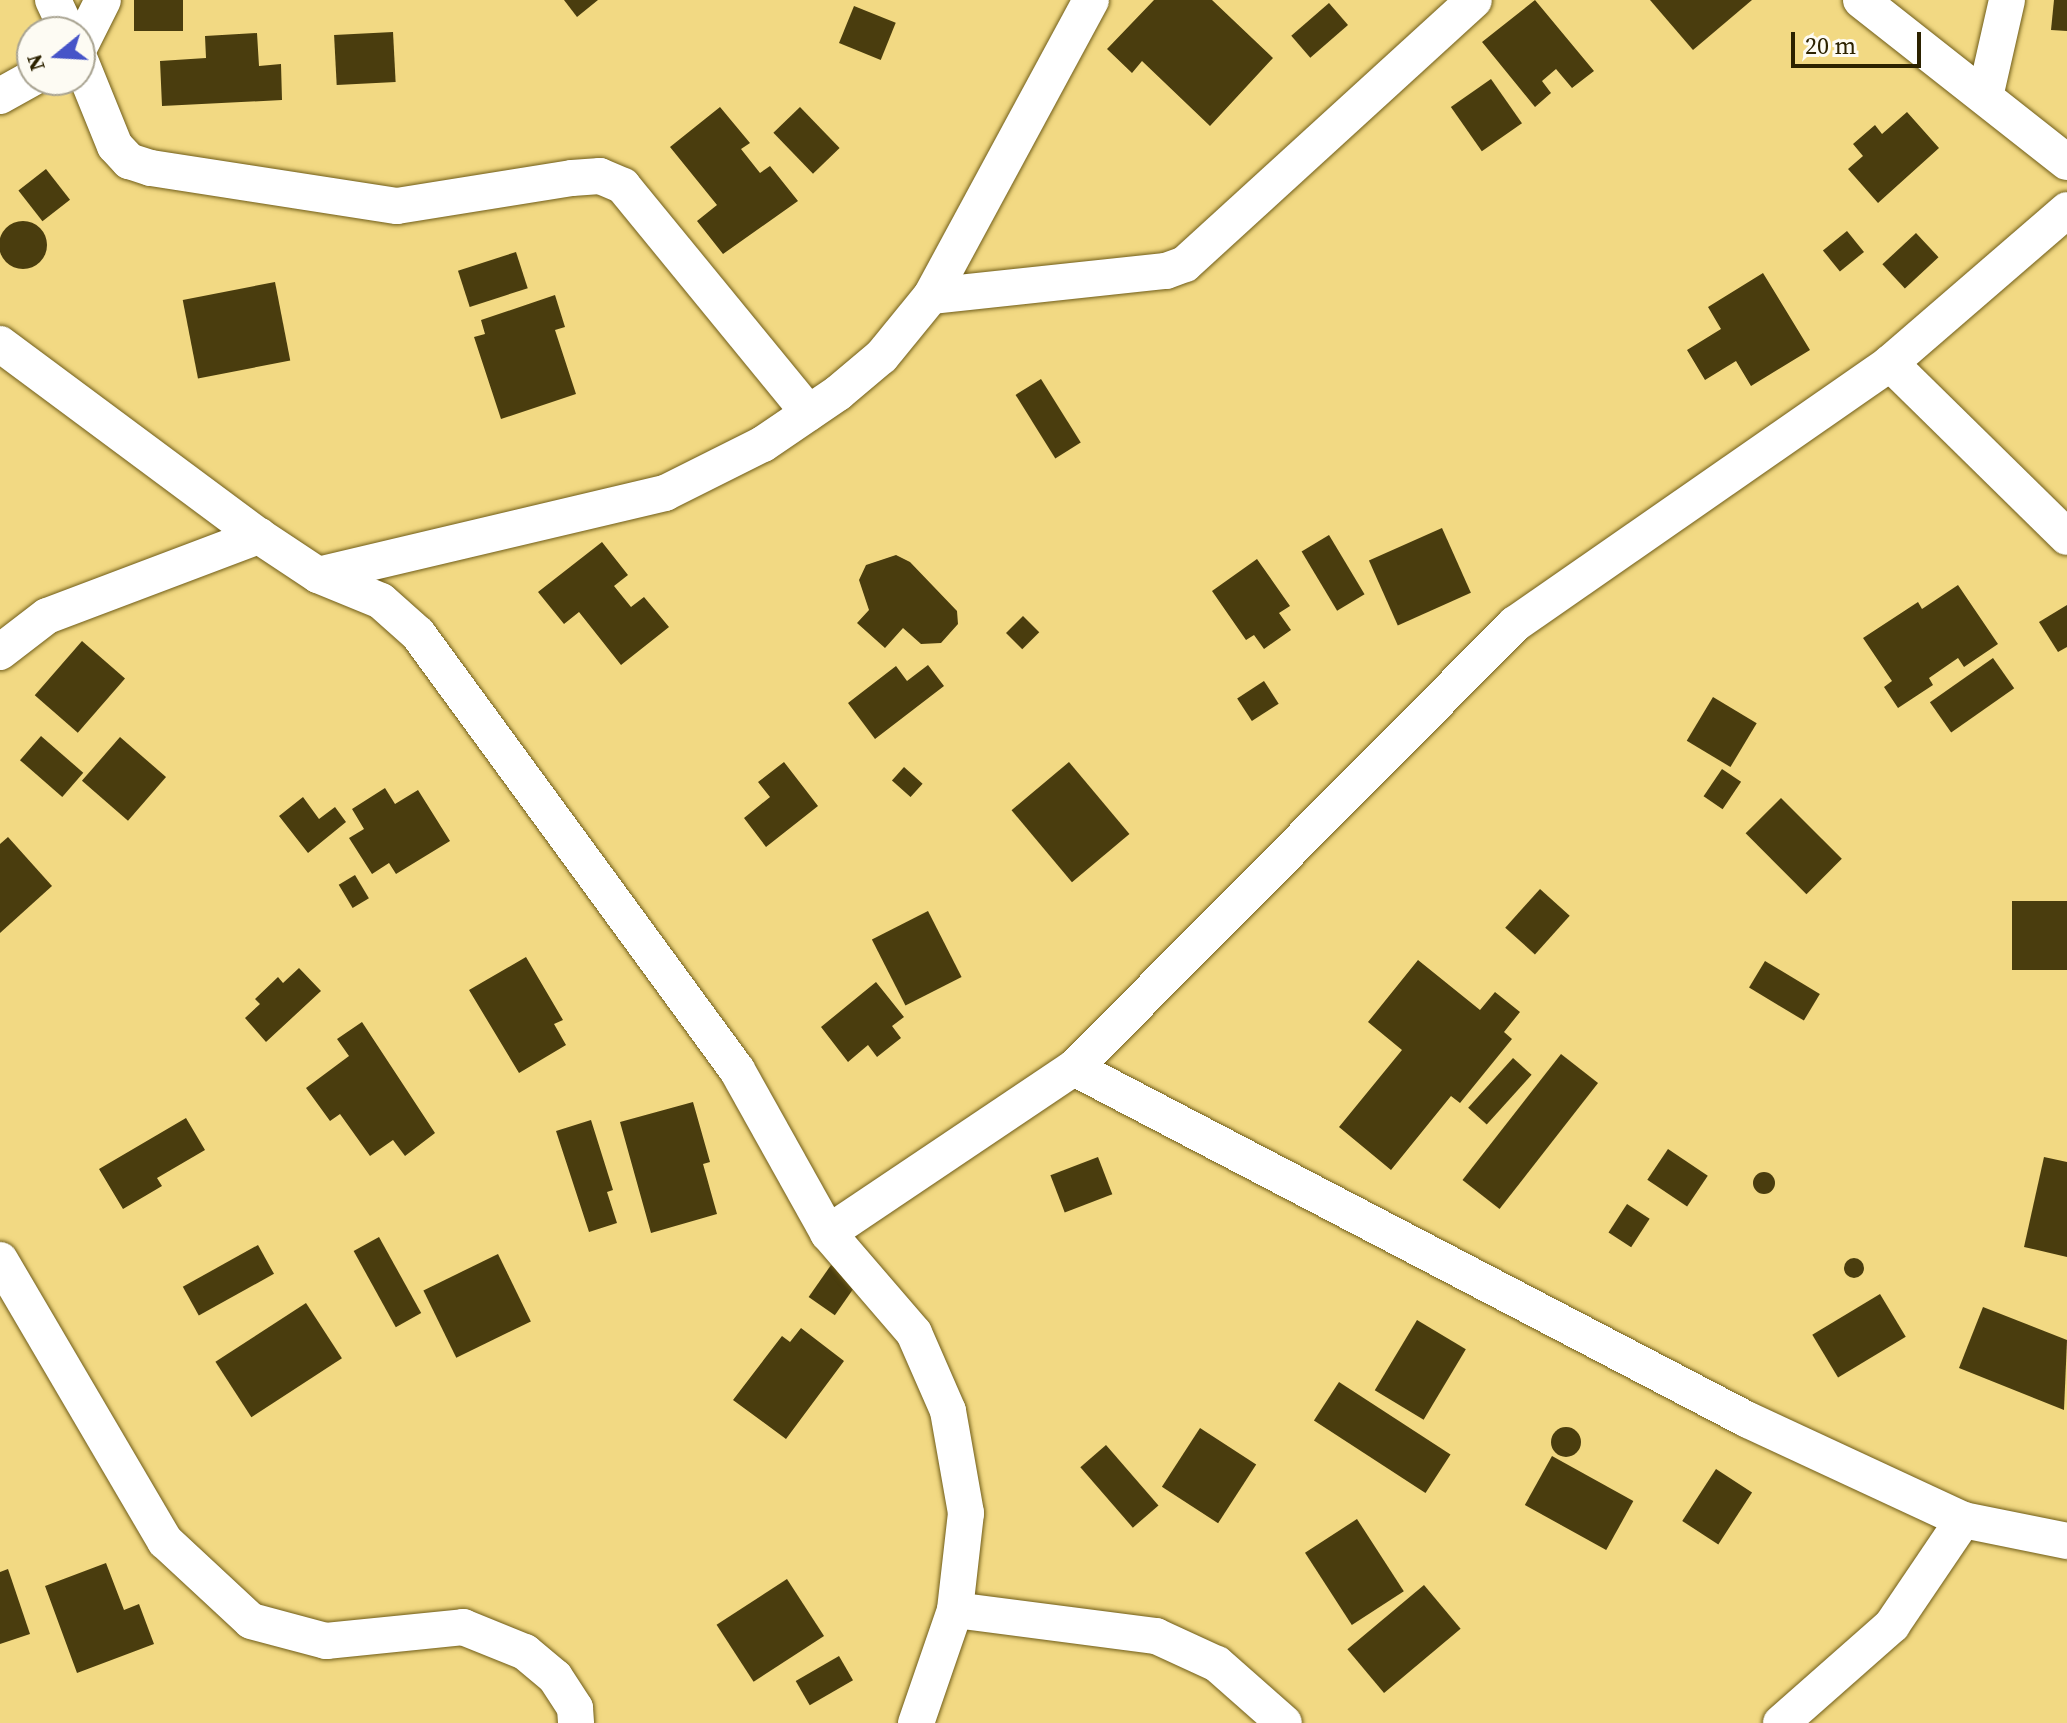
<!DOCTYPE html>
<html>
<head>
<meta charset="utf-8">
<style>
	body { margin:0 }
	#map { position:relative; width:2067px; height:1723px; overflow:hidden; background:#f2d983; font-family:"Source Serif 4",serif }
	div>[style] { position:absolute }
	.building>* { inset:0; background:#4a3d0e; transform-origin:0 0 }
	.round { border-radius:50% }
	.roads { filter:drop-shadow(0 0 2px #705d19) drop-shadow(0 0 2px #705d19) }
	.street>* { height:36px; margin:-18px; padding:0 18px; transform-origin:18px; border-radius:18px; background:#fff }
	span { translate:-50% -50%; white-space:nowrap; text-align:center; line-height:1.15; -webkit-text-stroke:8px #fdfbf3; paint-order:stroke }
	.north { position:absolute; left:16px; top:16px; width:80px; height:80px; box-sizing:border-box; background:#fdfbf3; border:2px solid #a9a492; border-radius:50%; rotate:252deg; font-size:22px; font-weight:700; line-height:32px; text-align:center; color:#2c2200 }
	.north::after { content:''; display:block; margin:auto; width:28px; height:36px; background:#4654c8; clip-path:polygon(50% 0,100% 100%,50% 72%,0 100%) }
	.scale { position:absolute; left:1791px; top:32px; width:130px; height:36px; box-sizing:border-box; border:4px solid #2c2200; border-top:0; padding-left:10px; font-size:24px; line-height:28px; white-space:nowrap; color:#2c2200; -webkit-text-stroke:6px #fdfbf3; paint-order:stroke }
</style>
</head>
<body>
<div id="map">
	<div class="building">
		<div style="left:134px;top:0;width:49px;height:31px"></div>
		<div style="clip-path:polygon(564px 0,598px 0,577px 17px)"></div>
		<div style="clip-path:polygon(1154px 0,1212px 0,1273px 58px,1210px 126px,1142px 61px,1132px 73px,1107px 49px)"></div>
		<div style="clip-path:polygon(1535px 0,1594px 71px,1572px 88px,1556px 69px,1542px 81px,1551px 93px,1535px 107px,1482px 42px)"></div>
		<div style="clip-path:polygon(1650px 0,1752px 0,1693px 50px)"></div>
		<div style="clip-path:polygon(2054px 0,2067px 0,2067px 31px,2051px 30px)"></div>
		<div style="left:1329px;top:3px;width:29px;height:50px;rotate:49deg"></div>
		<div style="left:854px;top:6px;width:45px;height:40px;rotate:22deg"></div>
		<div style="left:393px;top:32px;width:50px;height:59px;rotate:87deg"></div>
		<div style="clip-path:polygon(257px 33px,259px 66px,281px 64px,282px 100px,162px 106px,160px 61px,206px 58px,205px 36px)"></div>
		<div style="left:1491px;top:79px;width:54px;height:49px;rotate:55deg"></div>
		<div style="clip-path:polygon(720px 107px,750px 143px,741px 149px,760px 173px,770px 166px,798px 201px,723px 254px,697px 221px,717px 205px,670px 147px)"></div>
		<div style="left:800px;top:107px;width:57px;height:37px;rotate:46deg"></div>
		<div style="clip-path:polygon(1907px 112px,1939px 148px,1878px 203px,1848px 169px,1863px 156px,1853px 144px,1875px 125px,1882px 134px)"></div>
		<div style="left:46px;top:169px;width:39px;height:35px;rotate:52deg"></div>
		<div class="round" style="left:-1px;top:221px;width:48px;height:48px"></div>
		<div style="left:1847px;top:231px;width:27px;height:31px;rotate:51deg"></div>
		<div style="left:1916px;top:233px;width:33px;height:46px;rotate:47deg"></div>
		<div style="left:516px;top:252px;width:38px;height:61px;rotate:72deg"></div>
		<div style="clip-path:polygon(1763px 273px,1810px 350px,1751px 386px,1736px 361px,1705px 380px,1687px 350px,1721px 329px,1708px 307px)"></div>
		<div style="left:275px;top:282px;width:80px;height:94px;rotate:79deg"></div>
		<div style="clip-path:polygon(555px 295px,565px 327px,555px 330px,576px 394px,501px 419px,474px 337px,485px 334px,481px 320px)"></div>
		<div style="left:1041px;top:379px;width:75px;height:30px;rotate:58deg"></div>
		<div style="left:1442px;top:528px;width:71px;height:80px;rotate:66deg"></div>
		<div style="left:1329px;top:535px;width:69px;height:32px;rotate:59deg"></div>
		<div style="clip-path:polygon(602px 542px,628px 575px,614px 586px,631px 607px,644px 597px,669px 627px,621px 665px,579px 612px,564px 624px,538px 592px)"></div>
		<div style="clip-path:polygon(896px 555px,910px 562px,957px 611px,958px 624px,941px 643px,921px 644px,903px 628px,885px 648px,857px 623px,869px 610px,859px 580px,866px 565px)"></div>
		<div style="clip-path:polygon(1257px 559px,1290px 606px,1279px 613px,1291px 630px,1264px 649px,1254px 635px,1246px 640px,1212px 591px)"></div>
		<div style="clip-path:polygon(1958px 585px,1998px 644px,1964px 667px,1958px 658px,1929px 678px,1933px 685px,1898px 708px,1884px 687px,1892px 681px,1863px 638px,1918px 602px,1922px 609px)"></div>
		<div style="clip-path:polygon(2067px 605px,2067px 647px,2058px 652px,2039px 622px)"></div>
		<div style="left:1023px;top:616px;width:23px;height:24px;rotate:45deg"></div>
		<div style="left:82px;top:641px;width:57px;height:72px;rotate:41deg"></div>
		<div style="left:1993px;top:658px;width:37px;height:77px;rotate:55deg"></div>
		<div style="clip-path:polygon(928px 665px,944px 686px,875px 739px,848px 703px,896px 666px,907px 681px)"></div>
		<div style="left:1264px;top:681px;width:27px;height:32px;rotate:57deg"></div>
		<div style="left:1713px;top:697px;width:51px;height:51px;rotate:31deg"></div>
		<div style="left:41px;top:736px;width:56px;height:32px;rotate:41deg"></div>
		<div style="left:120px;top:737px;width:61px;height:58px;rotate:41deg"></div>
		<div style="clip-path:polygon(784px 762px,818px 806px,766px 847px,744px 818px,770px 797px,758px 782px)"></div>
		<div style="left:1069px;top:762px;width:94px;height:75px;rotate:50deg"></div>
		<div style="left:904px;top:767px;width:25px;height:18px;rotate:42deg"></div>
		<div style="left:1722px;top:769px;width:23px;height:33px;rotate:34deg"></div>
		<div style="clip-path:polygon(385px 788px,395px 804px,418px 790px,450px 841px,396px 874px,389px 863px,372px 874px,349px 838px,364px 829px,352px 809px)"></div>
		<div style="clip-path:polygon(303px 797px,319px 819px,335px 807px,346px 822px,308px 853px,279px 816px)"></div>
		<div style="left:1781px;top:798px;width:86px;height:50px;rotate:45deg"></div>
		<div style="clip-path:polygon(8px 837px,52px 886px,0 933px,0 844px)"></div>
		<div style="left:355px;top:875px;width:27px;height:19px;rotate:59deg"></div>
		<div style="left:1540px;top:889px;width:40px;height:52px;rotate:42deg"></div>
		<div style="left:2067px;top:901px;width:69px;height:55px;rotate:90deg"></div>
		<div style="left:928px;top:911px;width:74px;height:63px;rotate:63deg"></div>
		<div style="clip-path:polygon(526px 957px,563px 1020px,554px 1024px,566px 1045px,519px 1073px,469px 990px)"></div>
		<div style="clip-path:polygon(1418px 960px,1480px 1010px,1495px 992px,1520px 1012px,1504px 1032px,1512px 1039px,1460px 1103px,1451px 1096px,1391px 1170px,1339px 1127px,1402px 1050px,1368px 1022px)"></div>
		<div style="left:1765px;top:961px;width:64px;height:31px;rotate:31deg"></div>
		<div style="clip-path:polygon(299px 968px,321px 991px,266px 1042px,245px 1018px,260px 1004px,255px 999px,278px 977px,283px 983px)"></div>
		<div style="clip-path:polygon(876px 982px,904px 1017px,892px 1026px,901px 1038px,877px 1057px,868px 1045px,848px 1062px,821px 1027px)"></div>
		<div style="clip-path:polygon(362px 1022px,435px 1133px,405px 1156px,393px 1140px,370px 1156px,340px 1114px,330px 1121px,306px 1088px,349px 1056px,337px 1039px)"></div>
		<div style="left:1561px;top:1054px;width:47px;height:160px;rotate:38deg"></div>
		<div style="left:1513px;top:1058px;width:25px;height:67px;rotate:42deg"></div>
		<div style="clip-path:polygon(693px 1102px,710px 1162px,703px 1164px,717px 1214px,651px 1233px,620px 1122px)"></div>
		<div style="clip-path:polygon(186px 1118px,205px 1150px,157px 1178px,162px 1186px,123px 1209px,99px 1169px)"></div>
		<div style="clip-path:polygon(591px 1120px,613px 1190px,607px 1192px,617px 1223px,589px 1232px,556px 1131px)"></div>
		<div style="left:1668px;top:1149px;width:48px;height:37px;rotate:34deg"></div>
		<div style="left:1098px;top:1157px;width:40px;height:51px;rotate:69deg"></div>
		<div style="clip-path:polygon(2044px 1157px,2067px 1162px,2067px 1257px,2024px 1247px)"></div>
		<div class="round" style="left:1753px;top:1172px;width:22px;height:22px"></div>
		<div style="left:1627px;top:1204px;width:27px;height:34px;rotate:33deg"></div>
		<div style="left:379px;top:1237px;width:87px;height:29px;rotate:61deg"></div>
		<div style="left:258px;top:1245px;width:33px;height:86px;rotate:61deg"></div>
		<div style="left:498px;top:1254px;width:75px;height:83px;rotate:64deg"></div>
		<div class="round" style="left:1844px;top:1258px;width:20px;height:20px"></div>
		<div style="left:831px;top:1265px;width:32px;height:39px;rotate:35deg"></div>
		<div style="left:1880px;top:1294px;width:50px;height:79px;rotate:59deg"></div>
		<div style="left:306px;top:1303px;width:66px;height:108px;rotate:57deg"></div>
		<div style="clip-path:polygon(1983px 1307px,2067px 1340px,2064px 1410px,1959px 1368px)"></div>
		<div style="left:1417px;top:1320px;width:57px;height:82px;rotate:31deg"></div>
		<div style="clip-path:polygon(801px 1328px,844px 1361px,786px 1439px,733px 1400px,782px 1336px,790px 1342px)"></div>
		<div style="left:1339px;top:1382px;width:133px;height:46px;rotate:33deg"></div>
		<div class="round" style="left:1551px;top:1427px;width:30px;height:30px"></div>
		<div style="left:1200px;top:1428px;width:67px;height:70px;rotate:33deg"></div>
		<div style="left:1106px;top:1445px;width:80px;height:34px;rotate:49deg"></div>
		<div style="left:1552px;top:1456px;width:93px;height:56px;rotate:29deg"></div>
		<div style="left:1716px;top:1469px;width:43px;height:62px;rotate:33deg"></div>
		<div style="left:1357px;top:1519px;width:86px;height:62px;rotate:57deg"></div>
		<div style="clip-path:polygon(106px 1563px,124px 1610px,139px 1604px,154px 1644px,77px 1673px,45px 1586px)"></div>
		<div style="clip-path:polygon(8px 1569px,30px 1634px,0 1644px,0 1572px)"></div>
		<div style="left:787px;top:1579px;width:68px;height:84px;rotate:57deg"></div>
		<div style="left:1424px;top:1585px;width:57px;height:100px;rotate:50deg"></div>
		<div style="left:839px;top:1656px;width:28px;height:50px;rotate:60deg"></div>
	</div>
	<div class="roads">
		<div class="street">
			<div style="left:53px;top:0;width:35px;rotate:65deg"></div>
			<div style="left:1861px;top:0;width:262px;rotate:38.2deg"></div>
			<div style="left:80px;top:46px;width:51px;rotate:-63.4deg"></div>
			<div style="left:80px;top:60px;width:93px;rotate:67.9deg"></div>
			<div style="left:115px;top:146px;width:21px;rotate:47deg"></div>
			<div style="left:129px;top:161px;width:23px;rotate:18deg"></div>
			<div style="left:151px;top:168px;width:249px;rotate:8.8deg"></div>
			<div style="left:397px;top:206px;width:177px;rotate:-9.1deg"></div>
			<div style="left:572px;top:178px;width:28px;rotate:-4deg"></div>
			<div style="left:600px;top:176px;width:25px;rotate:23deg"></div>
			<div style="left:623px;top:186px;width:293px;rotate:50.7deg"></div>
			<div style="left:0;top:96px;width:37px;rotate:-29deg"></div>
			<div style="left:1985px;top:97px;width:99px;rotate:-77.2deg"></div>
			<div style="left:931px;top:296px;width:236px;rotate:-6.1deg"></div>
			<div style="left:1166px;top:271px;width:20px;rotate:-20deg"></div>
			<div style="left:1185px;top:264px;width:391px;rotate:-42.4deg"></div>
			<div style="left:0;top:344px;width:322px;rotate:36.6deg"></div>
			<div style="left:259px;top:536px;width:71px;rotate:33.5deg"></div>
			<div style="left:318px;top:575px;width:68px;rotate:22.4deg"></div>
			<div style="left:381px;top:601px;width:50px;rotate:41.7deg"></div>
			<div style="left:418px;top:634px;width:540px;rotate:53.81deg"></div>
			<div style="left:737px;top:1070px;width:187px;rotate:60.8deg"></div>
			<div style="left:828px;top:1233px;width:132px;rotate:49.3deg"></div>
			<div style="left:914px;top:1333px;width:85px;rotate:66.4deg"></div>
			<div style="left:948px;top:1411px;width:104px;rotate:80deg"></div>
			<div style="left:966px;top:1513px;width:98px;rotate:96.5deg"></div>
			<div style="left:955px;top:1610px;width:120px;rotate:109deg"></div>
			<div style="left:1890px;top:363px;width:248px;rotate:44.5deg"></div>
			<div style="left:318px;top:575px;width:357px;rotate:-13.3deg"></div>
			<div style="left:665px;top:493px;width:110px;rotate:-26.6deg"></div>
			<div style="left:763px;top:444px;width:91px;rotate:-34.2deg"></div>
			<div style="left:838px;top:393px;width:57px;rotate:-40.1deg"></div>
			<div style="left:882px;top:356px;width:77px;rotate:-50.8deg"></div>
			<div style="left:931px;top:296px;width:336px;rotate:-61.6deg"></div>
			<div style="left:0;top:652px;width:59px;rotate:-37.5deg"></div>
			<div style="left:47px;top:616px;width:227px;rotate:-20.7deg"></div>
			<div style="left:1074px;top:1068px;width:760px;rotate:27.58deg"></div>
			<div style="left:1748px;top:1420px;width:237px;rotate:24.9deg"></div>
			<div style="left:1963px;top:1520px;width:106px;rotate:11.4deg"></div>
			<div style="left:828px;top:1233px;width:296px;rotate:-33.9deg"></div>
			<div style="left:1074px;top:1068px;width:626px;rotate:-45.19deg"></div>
			<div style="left:1515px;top:624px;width:457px;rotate:-34.8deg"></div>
			<div style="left:1890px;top:363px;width:234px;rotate:-40.8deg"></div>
			<div style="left:0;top:1260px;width:326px;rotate:59.6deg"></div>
			<div style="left:165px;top:1541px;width:117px;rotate:42.9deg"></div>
			<div style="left:251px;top:1621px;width:78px;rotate:14.9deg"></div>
			<div style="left:326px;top:1641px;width:138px;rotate:-5.8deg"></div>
			<div style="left:463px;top:1627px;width:67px;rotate:22deg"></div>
			<div style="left:525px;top:1652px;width:39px;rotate:40deg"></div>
			<div style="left:555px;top:1677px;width:37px;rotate:57deg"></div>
			<div style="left:575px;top:1708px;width:15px;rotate:86deg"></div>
			<div style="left:955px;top:1610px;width:203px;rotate:7.4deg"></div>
			<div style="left:1156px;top:1636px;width:67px;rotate:24.7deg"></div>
			<div style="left:1217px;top:1664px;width:89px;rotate:41.4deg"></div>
			<div style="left:1781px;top:1723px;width:148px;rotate:-41.4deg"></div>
			<div style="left:1892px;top:1625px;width:127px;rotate:-55.9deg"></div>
		</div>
	</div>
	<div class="north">N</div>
	<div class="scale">20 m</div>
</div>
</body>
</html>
